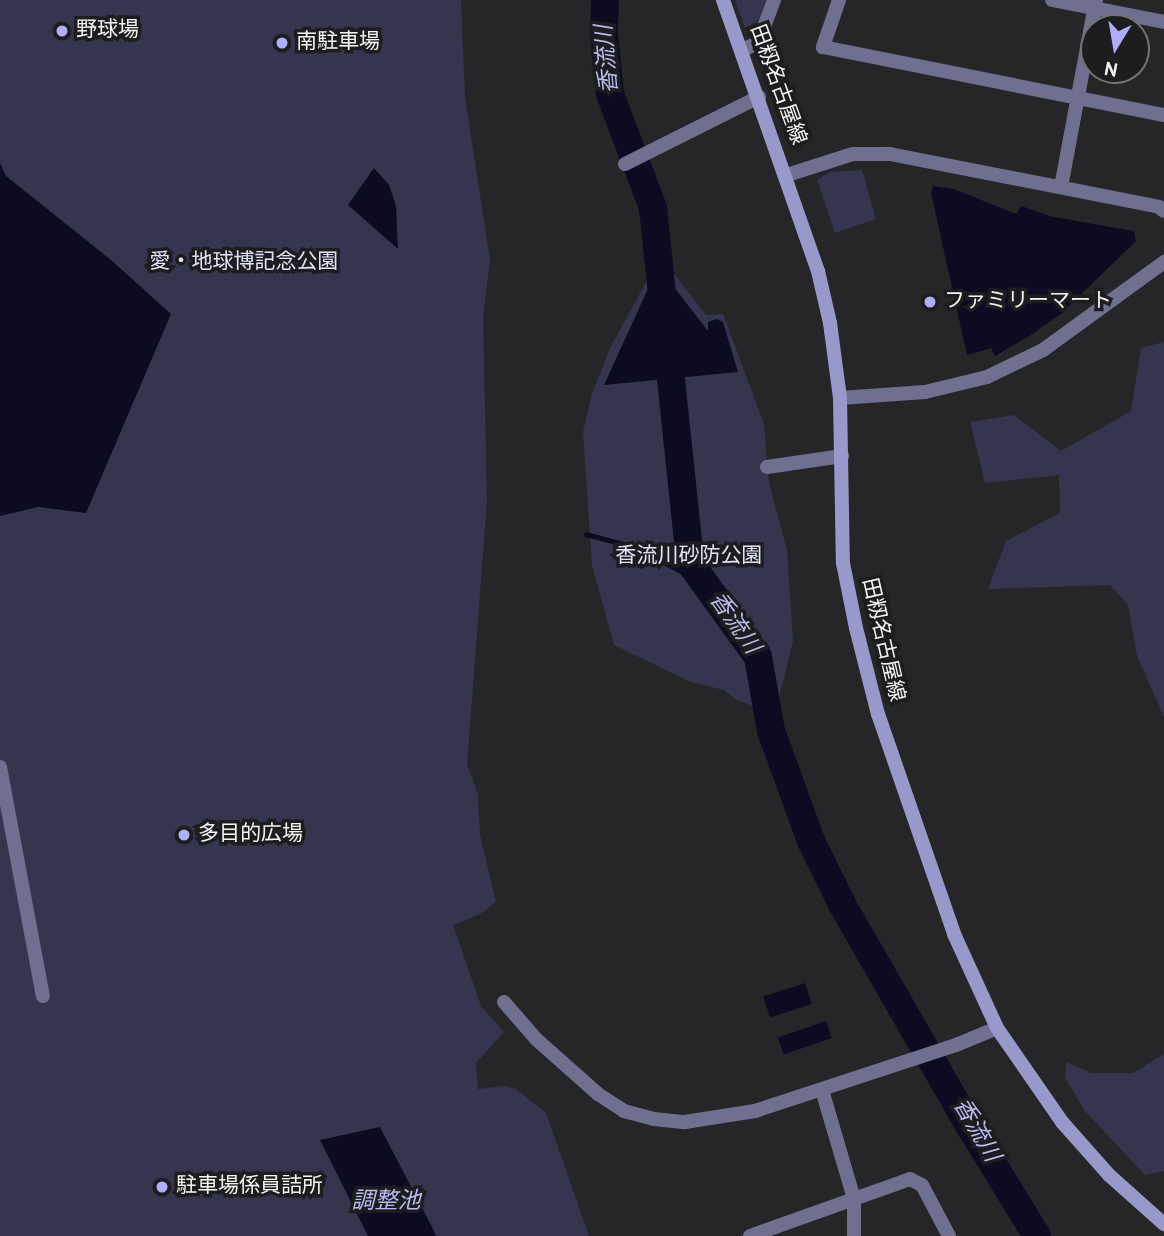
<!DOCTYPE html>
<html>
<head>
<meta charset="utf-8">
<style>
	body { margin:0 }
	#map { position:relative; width:1164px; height:1236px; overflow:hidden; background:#262629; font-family:Overpass,"Noto Sans JP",sans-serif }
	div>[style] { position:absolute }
	.green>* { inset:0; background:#35354f }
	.water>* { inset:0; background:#0d0b22; transform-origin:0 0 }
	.stream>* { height:4.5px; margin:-2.25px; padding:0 2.25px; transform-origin:2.25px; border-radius:2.25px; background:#0d0b22 }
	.river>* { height:28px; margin:-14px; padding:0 14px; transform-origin:14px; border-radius:14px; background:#0d0b22 }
	.street>* { height:14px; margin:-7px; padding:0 7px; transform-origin:7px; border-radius:7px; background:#6f708f }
	.secondary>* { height:14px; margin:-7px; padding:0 7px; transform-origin:7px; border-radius:7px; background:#9899cb }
	.dots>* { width:19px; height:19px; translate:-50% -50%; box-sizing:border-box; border:4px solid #1d1d1f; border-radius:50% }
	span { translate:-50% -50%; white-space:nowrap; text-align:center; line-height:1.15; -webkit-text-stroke:7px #1d1d1f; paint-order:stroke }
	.poi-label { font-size:21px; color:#f3f3f5 }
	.left { translate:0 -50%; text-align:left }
	.street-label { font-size:21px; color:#f3f3f5 }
	.park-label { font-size:21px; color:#e0e1f8 }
	.water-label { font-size:23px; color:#babcf1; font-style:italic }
	.north { position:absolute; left:1080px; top:14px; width:70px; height:70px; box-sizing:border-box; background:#1d1d1f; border:2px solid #737375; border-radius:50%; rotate:191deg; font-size:19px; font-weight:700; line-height:28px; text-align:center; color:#f3f3f5 }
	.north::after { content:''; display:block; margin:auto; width:24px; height:32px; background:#aeaefa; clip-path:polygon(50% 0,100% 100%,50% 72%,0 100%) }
</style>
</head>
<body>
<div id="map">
	<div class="green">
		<div style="clip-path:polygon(0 0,461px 0,465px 97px,490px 260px,483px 316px,487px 501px,467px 765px,478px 794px,480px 835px,496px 902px,480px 914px,453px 925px,481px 1006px,504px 1032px,476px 1063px,478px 1089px,504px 1086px,516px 1089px,546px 1113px,589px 1236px,0 1236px)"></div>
		<div style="clip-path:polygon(735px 0,766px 0,759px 20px,745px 28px)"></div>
		<div style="clip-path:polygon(862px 170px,876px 219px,835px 233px,817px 180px,830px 172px)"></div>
		<div style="clip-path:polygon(675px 275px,706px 315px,723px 314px,764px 424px,769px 483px,787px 550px,793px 641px,778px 702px,759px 708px,737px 700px,724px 690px,691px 682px,614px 645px,592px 565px,583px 432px,592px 394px,610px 348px,649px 277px)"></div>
		<div style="clip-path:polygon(1164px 342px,1164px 717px,1137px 656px,1128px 605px,1110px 585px,988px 589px,1006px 541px,1060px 513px,1059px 475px,985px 483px,970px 422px,1014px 415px,1061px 451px,1131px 411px,1141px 348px)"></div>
		<div style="clip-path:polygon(1164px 1054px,1164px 1171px,1145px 1175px,1085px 1111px,1065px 1078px,1066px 1062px,1091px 1073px,1133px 1073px)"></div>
	</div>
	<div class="water">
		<div style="clip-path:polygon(0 163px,6px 176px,111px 260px,171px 314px,86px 513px,38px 507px,0 516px)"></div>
		<div style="clip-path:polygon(374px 168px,389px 185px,396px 206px,398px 249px,348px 205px)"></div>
		<div style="clip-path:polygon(933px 186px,954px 189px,1016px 214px,1021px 206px,1053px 217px,1134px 231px,1136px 241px,1062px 313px,1031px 335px,995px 356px,991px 348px,967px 355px,931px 193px)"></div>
		<div style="clip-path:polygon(651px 282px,670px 282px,708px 331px,708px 322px,717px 319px,723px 322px,738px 372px,604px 385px)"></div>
		<div style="left:805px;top:983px;width:22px;height:44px;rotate:72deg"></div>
		<div style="left:826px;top:1021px;width:18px;height:51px;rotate:71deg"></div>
		<div style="clip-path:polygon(380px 1127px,432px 1227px,436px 1236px,368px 1236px,320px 1140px)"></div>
	</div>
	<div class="stream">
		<div style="left:586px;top:534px;width:54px;rotate:15.1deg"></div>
		<div style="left:638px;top:548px;width:78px;rotate:28.2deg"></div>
	</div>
	<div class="river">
		<div style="left:605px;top:0;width:34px;rotate:92deg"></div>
		<div style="left:604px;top:34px;width:60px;rotate:84.3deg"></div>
		<div style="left:610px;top:94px;width:122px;rotate:69.3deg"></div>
		<div style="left:653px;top:208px;width:357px;rotate:84deg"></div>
		<div style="left:690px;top:563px;width:116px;rotate:54.1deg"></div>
		<div style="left:758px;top:657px;width:75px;rotate:80deg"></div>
		<div style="left:771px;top:731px;width:117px;rotate:70deg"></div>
		<div style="left:811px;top:841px;width:72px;rotate:63.8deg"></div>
		<div style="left:843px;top:906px;width:258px;rotate:60.1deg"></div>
		<div style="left:972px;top:1130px;width:124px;rotate:58.5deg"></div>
	</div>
	<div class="street">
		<div style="left:839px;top:0;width:50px;rotate:108.8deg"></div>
		<div style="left:823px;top:47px;width:348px;rotate:11.3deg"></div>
		<div style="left:1052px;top:0;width:114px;rotate:11.1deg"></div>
		<div style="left:742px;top:50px;width:17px;rotate:-24deg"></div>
		<div style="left:758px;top:43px;width:46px;rotate:-69.6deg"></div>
		<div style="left:625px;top:164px;width:150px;rotate:-26.6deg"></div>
		<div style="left:787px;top:175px;width:69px;rotate:-17.7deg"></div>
		<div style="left:853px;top:154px;width:37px"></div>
		<div style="left:890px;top:154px;width:274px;rotate:11.1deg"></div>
		<div style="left:1159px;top:207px;width:6px;rotate:39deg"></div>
		<div style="left:1061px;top:187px;width:190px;rotate:-79.4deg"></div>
		<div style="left:840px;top:398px;width:85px;rotate:-4deg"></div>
		<div style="left:925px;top:392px;width:64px;rotate:-13.6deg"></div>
		<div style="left:987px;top:377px;width:62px;rotate:-25.7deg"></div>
		<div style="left:1043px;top:350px;width:150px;rotate:-36deg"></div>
		<div style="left:767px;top:467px;width:76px;rotate:-8.3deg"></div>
		<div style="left:0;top:767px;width:233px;rotate:79.4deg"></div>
		<div style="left:504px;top:1002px;width:49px;rotate:49.1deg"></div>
		<div style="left:536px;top:1039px;width:83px;rotate:41.6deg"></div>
		<div style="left:598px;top:1094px;width:31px;rotate:33deg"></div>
		<div style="left:624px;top:1111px;width:31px;rotate:15deg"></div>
		<div style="left:654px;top:1119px;width:31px;rotate:6deg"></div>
		<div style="left:685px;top:1122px;width:71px;rotate:-8.9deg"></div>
		<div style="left:755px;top:1111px;width:212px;rotate:-18.2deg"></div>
		<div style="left:956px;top:1045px;width:44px;rotate:-22.5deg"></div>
		<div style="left:822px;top:1090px;width:114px;rotate:73.6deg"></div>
		<div style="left:854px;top:1199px;width:37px;rotate:90deg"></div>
		<div style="left:750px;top:1236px;width:170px;rotate:-19.6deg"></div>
		<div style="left:910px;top:1179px;width:13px;rotate:27deg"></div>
		<div style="left:922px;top:1185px;width:58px;rotate:62.1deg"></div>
	</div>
	<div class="secondary">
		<div style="left:723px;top:0;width:287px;rotate:70.7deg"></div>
		<div style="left:818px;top:271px;width:53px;rotate:77deg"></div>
		<div style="left:830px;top:323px;width:76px;rotate:82.4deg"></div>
		<div style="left:840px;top:398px;width:165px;rotate:89deg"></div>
		<div style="left:843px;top:563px;width:66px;rotate:78.7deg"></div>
		<div style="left:856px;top:628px;width:89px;rotate:75.7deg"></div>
		<div style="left:878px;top:714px;width:233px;rotate:70.9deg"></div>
		<div style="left:954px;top:934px;width:103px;rotate:65.4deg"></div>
		<div style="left:997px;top:1028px;width:114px;rotate:55.3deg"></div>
		<div style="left:1062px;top:1122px;width:71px;rotate:48.4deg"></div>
		<div style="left:1109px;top:1175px;width:74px;rotate:41.7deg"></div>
	</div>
	<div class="dots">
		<div style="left:62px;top:31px;background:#aeaefa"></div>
		<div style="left:282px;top:43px;background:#aeaefa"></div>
		<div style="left:930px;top:302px;background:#aeaefa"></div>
		<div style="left:184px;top:835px;background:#aeaefa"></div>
		<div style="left:162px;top:1187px;background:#aeaefa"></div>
	</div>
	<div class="poi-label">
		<span class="left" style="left:76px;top:31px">野球場</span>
		<span class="left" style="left:296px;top:43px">南駐車場</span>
		<span class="left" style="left:944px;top:302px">ファミリーマート</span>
		<span class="left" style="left:198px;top:835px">多目的広場</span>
		<span class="left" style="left:176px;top:1187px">駐車場係員詰所</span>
	</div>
	<div class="street-label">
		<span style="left:777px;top:85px;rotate:70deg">田籾名古屋線</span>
		<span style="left:882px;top:640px;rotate:77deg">田籾名古屋線</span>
	</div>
	<div class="park-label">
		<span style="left:244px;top:263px">愛・地球博記念公園</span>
		<span style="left:689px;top:557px">香流川砂防公園</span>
	</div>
	<div class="water-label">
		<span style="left:609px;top:59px;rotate:-95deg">香流川</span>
		<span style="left:733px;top:624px;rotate:55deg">香流川</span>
		<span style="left:975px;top:1131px;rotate:60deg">香流川</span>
		<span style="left:386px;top:1203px">調整池</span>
	</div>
	<div class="north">N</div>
</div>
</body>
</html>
